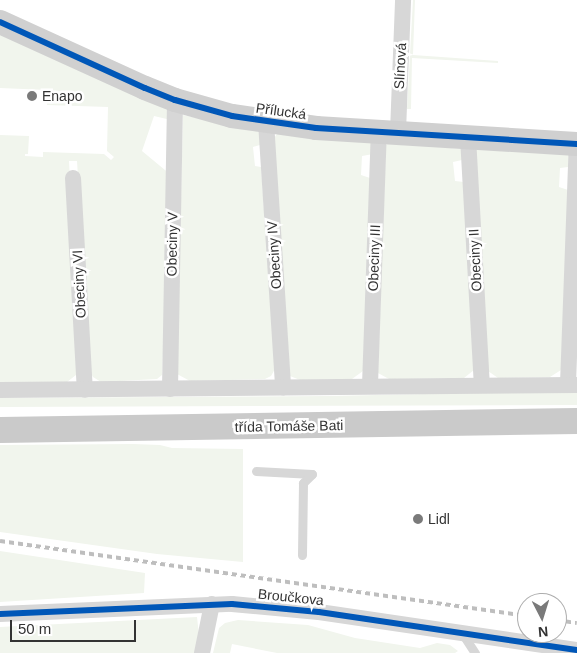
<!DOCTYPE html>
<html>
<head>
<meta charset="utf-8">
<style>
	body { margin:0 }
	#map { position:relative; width:577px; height:653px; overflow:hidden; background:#fff; font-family:Helvetica,sans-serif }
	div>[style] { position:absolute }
	.green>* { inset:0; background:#f1f5ed }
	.lane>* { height:9px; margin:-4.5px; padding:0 4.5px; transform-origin:4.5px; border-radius:4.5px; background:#d7d7d7 }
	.street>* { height:16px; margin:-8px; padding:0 8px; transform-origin:8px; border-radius:8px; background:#d7d7d7 }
	.secondary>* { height:24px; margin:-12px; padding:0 12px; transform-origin:12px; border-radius:12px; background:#d0d0d0 }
	.primary>* { height:26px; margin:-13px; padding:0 13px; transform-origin:13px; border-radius:13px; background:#cacaca }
	.rail>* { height:4px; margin-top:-2px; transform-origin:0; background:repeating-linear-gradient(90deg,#bebebe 0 5px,transparent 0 9px) }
	.cycleway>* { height:6px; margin:-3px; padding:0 3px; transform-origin:3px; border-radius:3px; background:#0057b8 }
	.dots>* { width:14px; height:14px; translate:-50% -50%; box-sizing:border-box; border:2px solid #fff; border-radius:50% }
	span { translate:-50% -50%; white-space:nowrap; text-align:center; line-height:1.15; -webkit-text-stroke:5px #fff; paint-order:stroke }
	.street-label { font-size:14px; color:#333 }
	.poi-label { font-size:14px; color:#333 }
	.left { translate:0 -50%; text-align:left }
	.north { position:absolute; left:517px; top:593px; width:50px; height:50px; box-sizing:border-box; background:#fff; border:1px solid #adadad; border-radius:50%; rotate:175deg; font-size:14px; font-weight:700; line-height:20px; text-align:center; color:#333 }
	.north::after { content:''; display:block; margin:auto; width:18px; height:22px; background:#7a7a7a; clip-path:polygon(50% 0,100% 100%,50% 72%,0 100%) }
	.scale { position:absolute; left:10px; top:620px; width:126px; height:22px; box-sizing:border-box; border:2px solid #333; border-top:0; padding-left:6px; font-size:15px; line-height:18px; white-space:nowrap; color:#333; -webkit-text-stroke:4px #fff; paint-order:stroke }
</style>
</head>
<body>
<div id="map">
	<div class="green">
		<div style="clip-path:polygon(413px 0,415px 0,413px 55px,498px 61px,498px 63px,412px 58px,411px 109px,407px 109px)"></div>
		<div style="clip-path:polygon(0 34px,167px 107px,171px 120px,154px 116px,142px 151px,171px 175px,162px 375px,157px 379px,101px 382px,93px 377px,90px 371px,77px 161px,69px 161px,80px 366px,76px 375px,67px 382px,0 383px,0 135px,29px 136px,28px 154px,25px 154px,25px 156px,43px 157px,43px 152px,104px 154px,111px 160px,114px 157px,107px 151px,108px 107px,47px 105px,47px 90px,0 88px)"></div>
		<div style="clip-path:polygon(183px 115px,261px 132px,263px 144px,253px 147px,255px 166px,261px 167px,275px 369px,271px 376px,265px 379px,190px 381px,177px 374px)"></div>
		<div style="clip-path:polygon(277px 134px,372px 141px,373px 154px,362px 156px,361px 175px,370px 178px,363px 371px,352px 379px,300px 380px,290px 376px,274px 138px)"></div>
		<div style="clip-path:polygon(389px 143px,463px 149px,462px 160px,453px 162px,455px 181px,464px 182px,474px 370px,464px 378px,389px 379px,378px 373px,386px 145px)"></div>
		<div style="clip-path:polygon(481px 148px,569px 155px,568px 167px,560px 168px,559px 187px,568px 190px,561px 370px,550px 377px,498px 378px,488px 371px,476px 150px)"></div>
		<div style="clip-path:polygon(577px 391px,577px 405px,0 407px,0 398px,330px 396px)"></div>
		<div style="clip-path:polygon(133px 444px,160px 445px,172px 448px,243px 449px,243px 562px,157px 554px,0 532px,0 445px)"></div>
		<div style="clip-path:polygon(0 551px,145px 573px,144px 593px,0 602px)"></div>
		<div style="clip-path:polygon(197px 617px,199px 635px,195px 653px,0 653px,0 627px)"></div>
		<div style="clip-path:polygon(238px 620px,308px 625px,355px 638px,420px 648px,437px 643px,450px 645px,458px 651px,455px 653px,277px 653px,232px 644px,230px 653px,213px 653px,219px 628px,225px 623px)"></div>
	</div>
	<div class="lane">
		<div style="left:256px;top:471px;width:56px;rotate:3.1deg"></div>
		<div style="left:312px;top:474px;width:13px;rotate:135deg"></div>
		<div style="left:303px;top:483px;width:72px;rotate:90.8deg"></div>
		<div style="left:462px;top:633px;width:24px;rotate:57deg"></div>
	</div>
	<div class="street">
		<div style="left:266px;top:122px;width:266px;rotate:86.3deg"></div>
		<div style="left:398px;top:132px;width:132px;rotate:-87.8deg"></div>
		<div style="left:468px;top:137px;width:247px;rotate:86.8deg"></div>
		<div style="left:73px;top:178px;width:212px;rotate:86.8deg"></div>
		<div style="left:568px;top:384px;width:240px;rotate:-87.9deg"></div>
		<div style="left:370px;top:385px;width:254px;rotate:-88deg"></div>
		<div style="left:170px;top:389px;width:289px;rotate:-89deg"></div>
		<div style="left:0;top:390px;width:577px;rotate:-0.5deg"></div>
		<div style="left:0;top:614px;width:232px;rotate:-2.5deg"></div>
		<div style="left:232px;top:604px;width:87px;rotate:5.3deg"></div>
		<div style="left:319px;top:612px;width:261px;rotate:8.4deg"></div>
		<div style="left:202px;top:653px;width:50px;rotate:-78.5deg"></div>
	</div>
	<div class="secondary">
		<div style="left:0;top:22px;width:159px;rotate:24.5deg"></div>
		<div style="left:145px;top:88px;width:32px;rotate:22deg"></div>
		<div style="left:175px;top:100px;width:59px;rotate:15.7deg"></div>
		<div style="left:232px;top:116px;width:85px;rotate:8.1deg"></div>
		<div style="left:316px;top:128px;width:261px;rotate:3.5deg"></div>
	</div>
	<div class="primary">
		<div style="left:0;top:430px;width:577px;rotate:-0.89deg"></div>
	</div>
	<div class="rail">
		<div style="left:0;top:541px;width:532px;rotate:8.1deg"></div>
		<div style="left:557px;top:620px;width:20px;rotate:9deg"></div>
	</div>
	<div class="cycleway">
		<div style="left:0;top:22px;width:159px;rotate:24.5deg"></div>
		<div style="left:145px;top:88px;width:32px;rotate:22deg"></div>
		<div style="left:175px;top:100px;width:59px;rotate:15.7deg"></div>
		<div style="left:232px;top:116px;width:85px;rotate:8.1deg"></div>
		<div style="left:316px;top:128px;width:261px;rotate:3.5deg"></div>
		<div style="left:0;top:614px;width:232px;rotate:-2.5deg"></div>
		<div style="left:232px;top:604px;width:87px;rotate:5.3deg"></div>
		<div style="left:319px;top:612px;width:261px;rotate:8.4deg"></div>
	</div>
	<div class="dots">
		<div style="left:32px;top:96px;background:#7a7a7a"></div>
		<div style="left:418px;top:519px;background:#7a7a7a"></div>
	</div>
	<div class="street-label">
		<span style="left:400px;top:66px;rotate:-87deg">Slínová</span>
		<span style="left:281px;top:111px;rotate:8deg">Přílucká</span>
		<span style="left:172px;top:244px;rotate:-89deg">Obeciny V</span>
		<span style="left:274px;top:255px;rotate:-94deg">Obeciny IV</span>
		<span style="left:374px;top:258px;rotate:-88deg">Obeciny III</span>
		<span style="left:475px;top:260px;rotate:-93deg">Obeciny II</span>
		<span style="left:79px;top:284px;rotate:-93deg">Obeciny VI</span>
		<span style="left:289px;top:426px;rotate:-1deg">třída Tomáše Bati</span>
		<span style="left:291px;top:597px;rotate:6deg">Broučkova</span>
	</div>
	<div class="poi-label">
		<span class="left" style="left:42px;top:96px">Enapo</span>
		<span class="left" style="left:428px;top:519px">Lidl</span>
	</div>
	<div class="north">N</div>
	<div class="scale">50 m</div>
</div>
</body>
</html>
